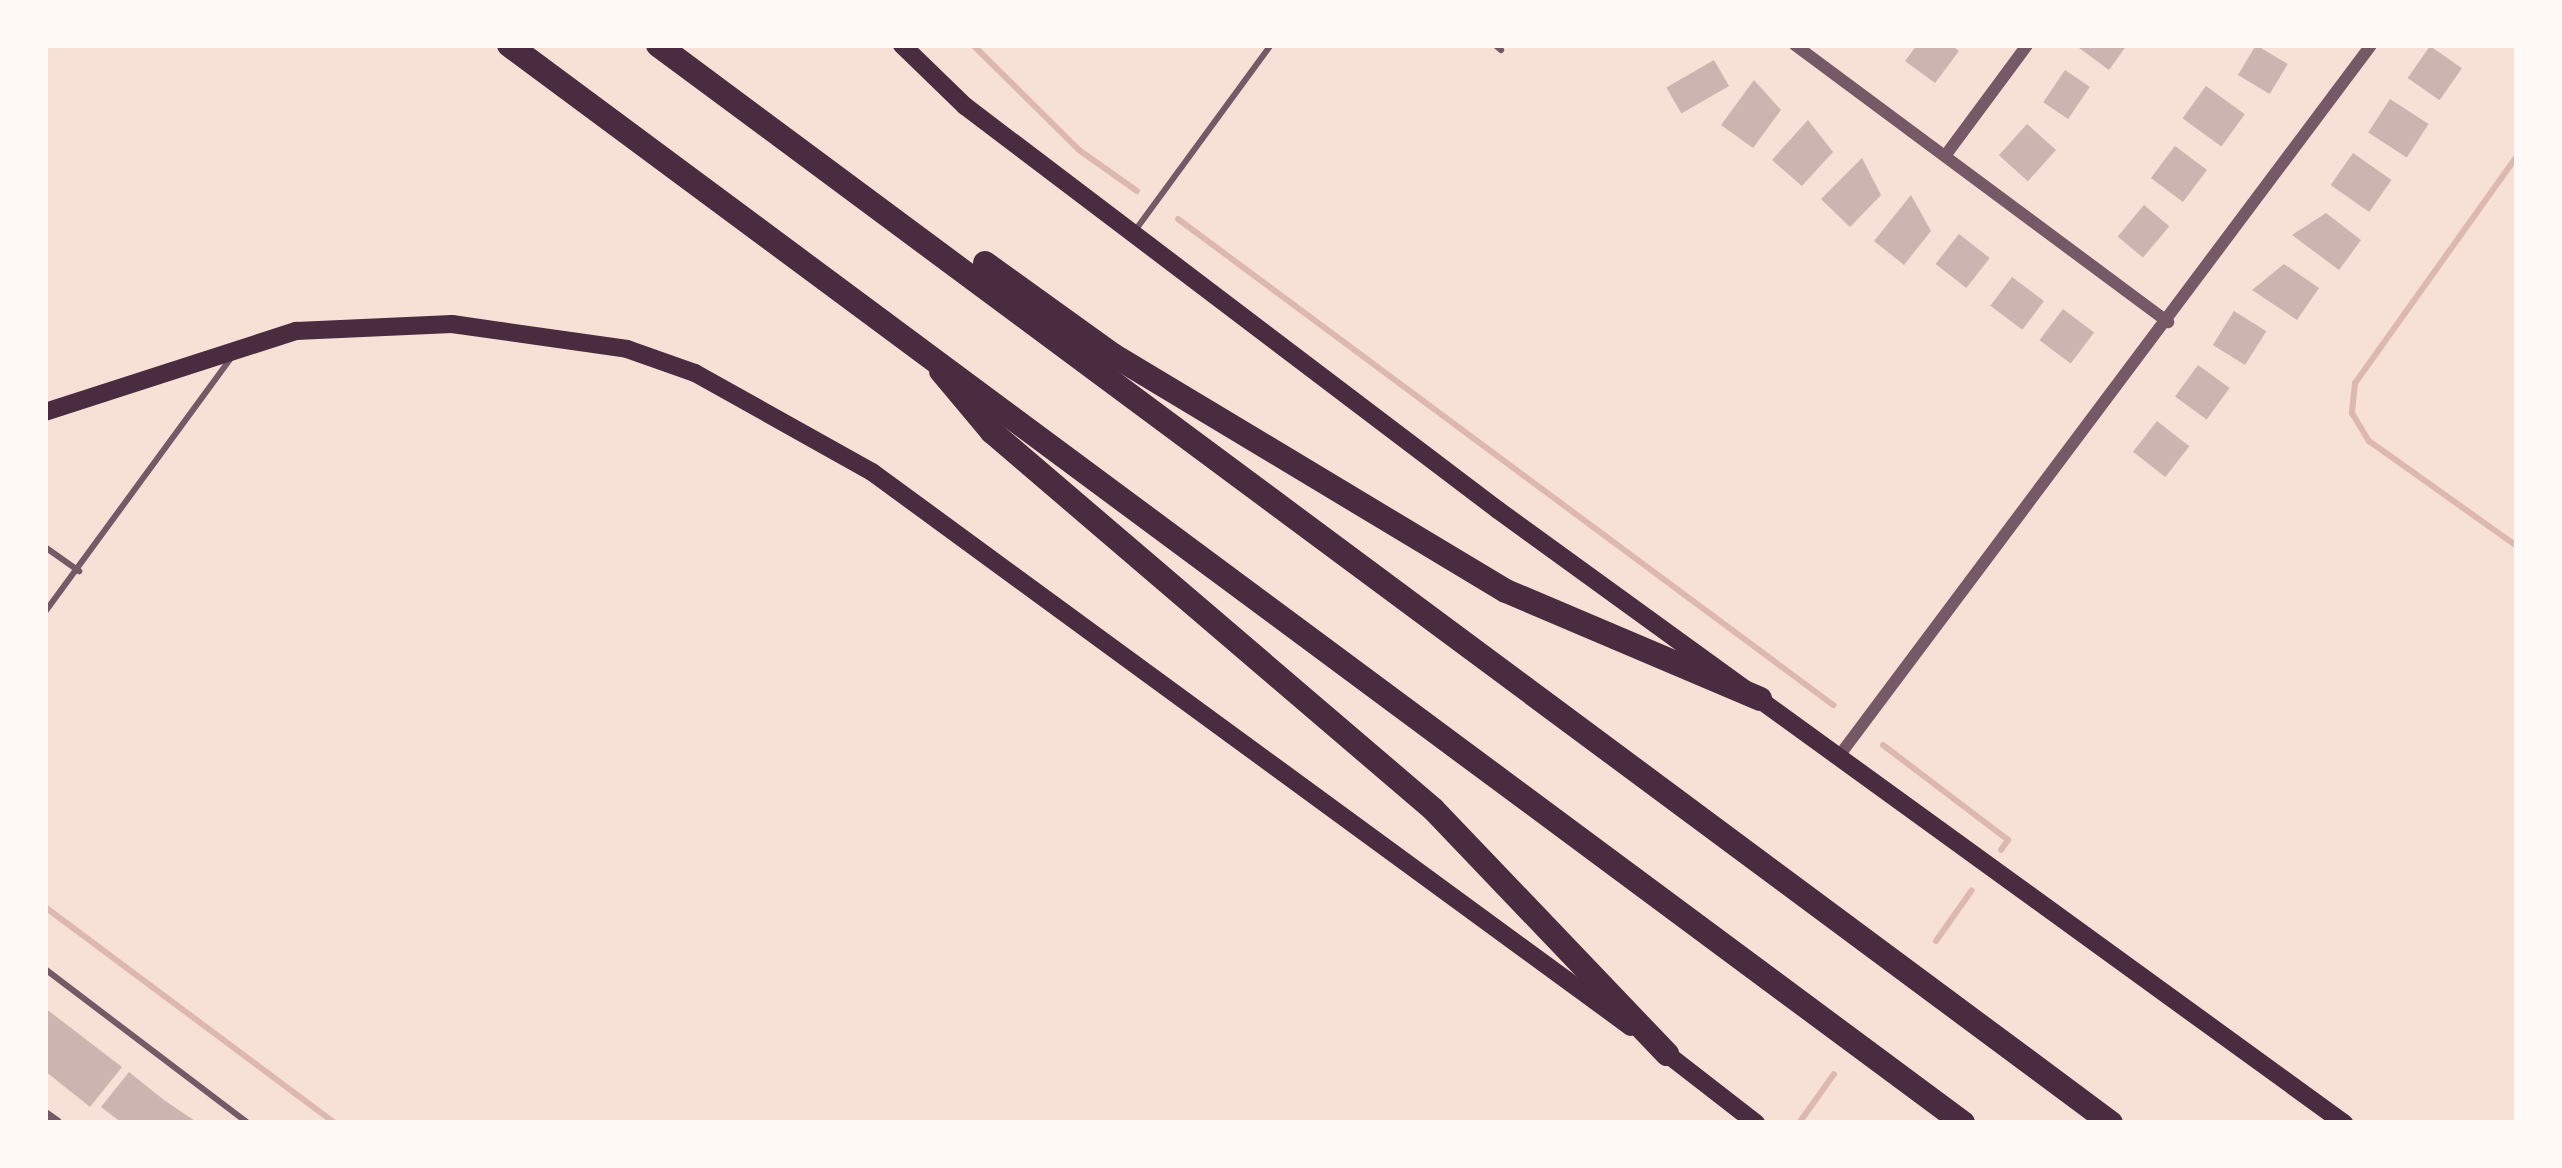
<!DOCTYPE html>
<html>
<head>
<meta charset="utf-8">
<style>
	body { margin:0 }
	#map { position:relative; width:2562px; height:1168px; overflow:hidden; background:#f7e1d7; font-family:Figtree,sans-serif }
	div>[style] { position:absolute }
	.stream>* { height:6px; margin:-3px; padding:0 3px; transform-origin:3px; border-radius:3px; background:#dcb8b0 }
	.building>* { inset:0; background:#ccb4b1; transform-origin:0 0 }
	.service>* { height:6px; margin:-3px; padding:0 3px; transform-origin:3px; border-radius:3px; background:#755966 }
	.minor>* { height:12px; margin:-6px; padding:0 6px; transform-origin:6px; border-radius:6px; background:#755966 }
	.secondary>* { height:18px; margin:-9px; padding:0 9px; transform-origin:9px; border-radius:9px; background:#4a2c40 }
	.motorway>* { height:24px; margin:-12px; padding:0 12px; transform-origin:12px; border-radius:12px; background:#4a2c40 }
	span { translate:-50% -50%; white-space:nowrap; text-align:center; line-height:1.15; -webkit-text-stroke:9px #fffaf5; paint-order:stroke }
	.frame { position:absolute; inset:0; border:48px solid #fffaf5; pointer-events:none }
</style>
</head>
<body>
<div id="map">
	<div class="stream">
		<div style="left:973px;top:45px;width:149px;rotate:44.7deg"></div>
		<div style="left:1079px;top:150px;width:71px;rotate:35.3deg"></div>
		<div style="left:2517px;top:156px;width:279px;rotate:125.5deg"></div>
		<div style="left:2355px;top:383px;width:30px;rotate:96deg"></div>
		<div style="left:2352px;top:413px;width:33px;rotate:59deg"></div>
		<div style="left:2369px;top:441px;width:181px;rotate:35.4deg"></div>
		<div style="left:1178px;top:219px;width:816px;rotate:36.57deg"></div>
		<div style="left:1883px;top:745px;width:157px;rotate:37.2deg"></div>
		<div style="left:2008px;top:840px;width:12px;rotate:125deg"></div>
		<div style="left:45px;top:907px;width:362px;rotate:36.7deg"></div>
		<div style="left:1936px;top:941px;width:62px;rotate:-54.8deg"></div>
		<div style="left:1799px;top:1123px;width:60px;rotate:-54.5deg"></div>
	</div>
	<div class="building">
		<div style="clip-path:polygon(1917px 45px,1951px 45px,1959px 51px,1935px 83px,1905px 61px)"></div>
		<div style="clip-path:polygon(2075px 45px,2127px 45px,2109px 70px)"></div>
		<div style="left:2256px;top:45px;width:37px;height:35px;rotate:31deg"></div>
		<div style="left:2430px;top:46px;width:39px;height:39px;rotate:35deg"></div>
		<div style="left:1714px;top:60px;width:30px;height:55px;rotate:60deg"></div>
		<div style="left:2065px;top:70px;width:30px;height:39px;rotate:34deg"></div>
		<div style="clip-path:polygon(1754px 80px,1781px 110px,1753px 148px,1721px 125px)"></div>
		<div style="left:2206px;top:86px;width:48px;height:40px;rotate:36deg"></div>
		<div style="left:2390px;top:99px;width:46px;height:40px;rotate:33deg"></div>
		<div style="clip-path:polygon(1808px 120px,1833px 152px,1802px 186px,1772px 160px)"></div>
		<div style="left:2027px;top:124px;width:39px;height:42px;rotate:42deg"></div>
		<div style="left:2175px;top:146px;width:40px;height:40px;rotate:37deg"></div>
		<div style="left:2353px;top:153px;width:47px;height:39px;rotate:35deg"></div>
		<div style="clip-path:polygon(1862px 158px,1881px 195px,1850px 227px,1821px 199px)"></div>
		<div style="clip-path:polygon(1911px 195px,1931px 231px,1904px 265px,1874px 241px)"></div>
		<div style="left:2144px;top:205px;width:33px;height:41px;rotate:40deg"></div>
		<div style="clip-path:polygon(2326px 213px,2361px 240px,2339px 270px,2292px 235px)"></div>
		<div style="left:1959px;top:234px;width:39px;height:38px;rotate:38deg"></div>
		<div style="clip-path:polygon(2284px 264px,2319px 288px,2297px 320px,2252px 290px)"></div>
		<div style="left:2012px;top:277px;width:40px;height:36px;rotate:37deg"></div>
		<div style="left:2063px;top:309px;width:39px;height:39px;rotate:37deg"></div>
		<div style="left:2234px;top:311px;width:38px;height:40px;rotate:32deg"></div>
		<div style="left:2198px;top:365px;width:39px;height:39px;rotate:36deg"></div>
		<div style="left:2157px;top:421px;width:41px;height:39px;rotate:38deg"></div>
		<div style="clip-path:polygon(45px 1008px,122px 1067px,90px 1107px,45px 1071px)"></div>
		<div style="clip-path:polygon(129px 1072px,164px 1100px,198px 1123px,122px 1123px,101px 1107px)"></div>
	</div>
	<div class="service">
		<div style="left:1495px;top:45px;width:8px;rotate:40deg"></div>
		<div style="left:1134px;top:232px;width:232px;rotate:-53.8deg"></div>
		<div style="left:45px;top:547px;width:42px;rotate:35.2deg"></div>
		<div style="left:45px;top:612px;width:313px;rotate:-53.8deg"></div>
		<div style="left:45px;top:969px;width:255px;rotate:37.2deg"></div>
	</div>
	<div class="minor">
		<div style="left:1795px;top:45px;width:465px;rotate:36.6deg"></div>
		<div style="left:1945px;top:156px;width:138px;rotate:-53.5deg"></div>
		<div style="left:1839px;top:756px;width:888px;rotate:-53.19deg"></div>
		<div style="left:45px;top:1115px;width:14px;rotate:36deg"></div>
	</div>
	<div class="secondary">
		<div style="left:902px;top:45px;width:88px;rotate:44.1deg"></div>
		<div style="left:965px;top:106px;width:669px;rotate:37.16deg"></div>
		<div style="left:1498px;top:510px;width:1045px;rotate:35.93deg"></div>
		<div style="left:45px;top:412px;width:264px;rotate:-17.9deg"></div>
		<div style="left:296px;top:331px;width:156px;rotate:-2.6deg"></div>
		<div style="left:452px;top:324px;width:177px;rotate:8.1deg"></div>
		<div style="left:627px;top:349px;width:72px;rotate:19.4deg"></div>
		<div style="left:695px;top:373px;width:203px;rotate:29.2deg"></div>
		<div style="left:872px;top:472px;width:940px;rotate:36.18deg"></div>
		<div style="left:1658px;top:1047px;width:124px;rotate:37.8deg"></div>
	</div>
	<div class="motorway">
		<div style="left:509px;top:45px;width:1810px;rotate:36.55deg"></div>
		<div style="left:658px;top:45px;width:1809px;rotate:36.57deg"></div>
		<div style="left:985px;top:263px;width:158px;rotate:35.7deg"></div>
		<div style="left:1113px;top:355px;width:458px;rotate:31deg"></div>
		<div style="left:1506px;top:591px;width:276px;rotate:23deg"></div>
		<div style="left:941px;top:371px;width:80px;rotate:50.1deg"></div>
		<div style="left:992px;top:432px;width:580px;rotate:40.53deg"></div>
		<div style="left:1433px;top:809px;width:339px;rotate:46.3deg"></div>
	</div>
	<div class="frame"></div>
</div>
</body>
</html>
